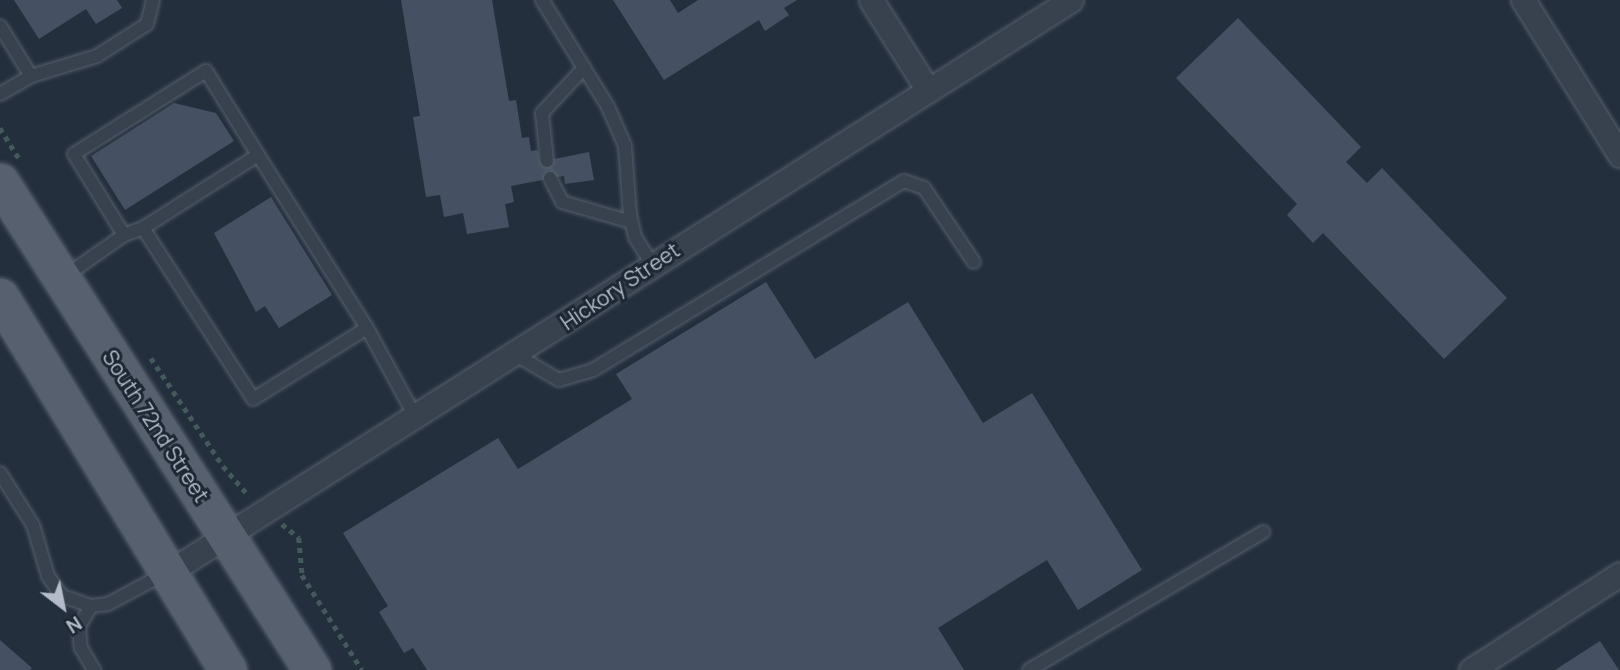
<!DOCTYPE html>
<html>
<head>
<meta charset="utf-8">
<style>
	body { margin:0 }
	#map { position:relative; width:1620px; height:670px; overflow:hidden; background:#242f3e; font-family:Manrope,sans-serif }
	div>[style] { position:absolute }
	.building>* { inset:0; background:#455162 }
	.path>* { height:4.5px; margin-top:-2.25px; transform-origin:0; background:repeating-linear-gradient(90deg,#44595c 0 5px,transparent 0 10px) }
	.roads { filter:drop-shadow(0 0 2px #565f6c) drop-shadow(0 0 2px #565f6c) }
	.service>* { height:12px; margin:-6px; padding:0 6px; transform-origin:6px; border-radius:6px; background:#38414e }
	.minor>* { height:23px; margin:-11.5px; padding:0 11.5px; transform-origin:11.5px; border-radius:11.5px; background:#38414e }
	.primary>* { height:37px; margin:-18.5px; padding:0 18.5px; transform-origin:18.5px; border-radius:18.5px; background:#56606e }
	span { translate:-50% -50%; white-space:nowrap; text-align:center; line-height:1.15; -webkit-text-stroke:6px #1d2633; paint-order:stroke }
	.street-label { font-size:21px; color:#b4bcc9 }
	.north { position:absolute; left:28px; top:572px; width:70px; height:70px; -webkit-text-stroke:5px #1d2633; paint-order:stroke; rotate:148deg; font-size:19px; font-weight:700; line-height:28px; text-align:center; color:#b4bcc9 }
	.north::after { content:''; display:block; margin:auto; width:24px; height:32px; background:#b4bcc9; clip-path:polygon(50% 0,100% 100%,50% 72%,0 100%) }
</style>
</head>
<body>
<div id="map">
	<div class="building">
		<div style="clip-path:polygon(14px 0,117px 0,122px 8px,96px 24px,86px 9px,39px 39px)"></div>
		<div style="clip-path:polygon(401px 0,492px 0,509px 101px,516px 100px,522px 138px,529px 137px,531px 151px,538px 150px,540px 162px,589px 152px,594px 180px,565px 184px,564px 176px,511px 186px,514px 202px,505px 204px,509px 227px,467px 234px,463px 213px,444px 217px,440px 195px,426px 197px,413px 117px,420px 116px)"></div>
		<div style="clip-path:polygon(613px 0,670px 0,678px 13px,698px 0,797px 0,784px 8px,789px 15px,765px 31px,759px 20px,664px 80px)"></div>
		<div style="clip-path:polygon(1238px 18px,1361px 147px,1346px 162px,1367px 183px,1382px 168px,1507px 298px,1444px 359px,1323px 233px,1313px 243px,1287px 215px,1297px 204px,1176px 78px)"></div>
		<div style="clip-path:polygon(174px 103px,216px 113px,234px 141px,125px 210px,91px 156px)"></div>
		<div style="clip-path:polygon(271px 197px,332px 295px,279px 328px,265px 306px,256px 312px,214px 233px)"></div>
		<div style="clip-path:polygon(766px 282px,815px 359px,908px 302px,983px 423px,1032px 393px,1142px 570px,1078px 610px,1047px 560px,938px 628px,964px 670px,427px 670px,413px 648px,404px 653px,379px 612px,388px 606px,343px 533px,498px 438px,518px 469px,632px 399px,616px 374px)"></div>
		<div style="clip-path:polygon(0 640px,32px 668px,30px 670px,0 670px)"></div>
		<div style="clip-path:polygon(1600px 641px,1619px 670px,1555px 670px)"></div>
	</div>
	<div class="path">
		<div style="left:0;top:128px;width:36px;rotate:58deg"></div>
		<div style="left:151px;top:358px;width:130px;rotate:56.3deg"></div>
		<div style="left:223px;top:466px;width:40px;rotate:49deg"></div>
		<div style="left:282px;top:524px;width:22px;rotate:39deg"></div>
		<div style="left:299px;top:538px;width:37px;rotate:85deg"></div>
		<div style="left:302px;top:575px;width:112px;rotate:57.7deg"></div>
	</div>
	<div class="roads">
		<div class="service">
			<div style="left:542px;top:0;width:126px;rotate:58.3deg"></div>
			<div style="left:608px;top:107px;width:43px;rotate:66.4deg"></div>
			<div style="left:625px;top:146px;width:69px;rotate:85.9deg"></div>
			<div style="left:630px;top:215px;width:23px;rotate:77deg"></div>
			<div style="left:635px;top:237px;width:32px;rotate:58deg"></div>
			<div style="left:0;top:26px;width:59px;rotate:58.2deg"></div>
			<div style="left:0;top:94px;width:36px;rotate:-30deg"></div>
			<div style="left:31px;top:76px;width:69px;rotate:-16.9deg"></div>
			<div style="left:97px;top:56px;width:59px;rotate:-32.6deg"></div>
			<div style="left:147px;top:24px;width:25px;rotate:-76deg"></div>
			<div style="left:258px;top:155px;width:204px;rotate:57.8deg"></div>
			<div style="left:547px;top:161px;width:48px;rotate:-95.9deg"></div>
			<div style="left:542px;top:113px;width:62px;rotate:-47deg"></div>
			<div style="left:550px;top:178px;width:27px;rotate:63deg"></div>
			<div style="left:562px;top:202px;width:72px;rotate:16.2deg"></div>
			<div style="left:143px;top:228px;width:203px;rotate:57.2deg"></div>
			<div style="left:253px;top:399px;width:134px;rotate:-31.9deg"></div>
			<div style="left:367px;top:328px;width:102px;rotate:61.4deg"></div>
			<div style="left:64px;top:277px;width:73px;rotate:-35deg"></div>
			<div style="left:124px;top:235px;width:95px;rotate:-121.7deg"></div>
			<div style="left:74px;top:154px;width:156px;rotate:-32.2deg"></div>
			<div style="left:206px;top:71px;width:99px;rotate:58.2deg"></div>
			<div style="left:258px;top:155px;width:136px;rotate:147.6deg"></div>
			<div style="left:143px;top:228px;width:20px;rotate:160deg"></div>
			<div style="left:516px;top:355px;width:50px;rotate:30.2deg"></div>
			<div style="left:559px;top:380px;width:35px;rotate:-16deg"></div>
			<div style="left:593px;top:370px;width:364px;rotate:-31.3deg"></div>
			<div style="left:904px;top:181px;width:21px;rotate:19deg"></div>
			<div style="left:924px;top:188px;width:89px;rotate:56deg"></div>
			<div style="left:0;top:473px;width:62px;rotate:57.6deg"></div>
			<div style="left:33px;top:525px;width:53px;rotate:73.6deg"></div>
			<div style="left:48px;top:576px;width:24px;rotate:55deg"></div>
			<div style="left:62px;top:596px;width:31px;rotate:19deg"></div>
			<div style="left:91px;top:606px;width:17px;rotate:-7deg"></div>
			<div style="left:108px;top:604px;width:64px;rotate:-28.2deg"></div>
			<div style="left:91px;top:606px;width:24px;rotate:120deg"></div>
			<div style="left:79px;top:627px;width:21px;rotate:85deg"></div>
			<div style="left:81px;top:648px;width:26px;rotate:59deg"></div>
			<div style="left:1029px;top:670px;width:272px;rotate:-30.5deg"></div>
		</div>
		<div class="minor">
			<div style="left:871px;top:0;width:107px;rotate:57.7deg"></div>
			<div style="left:1523px;top:0;width:183px;rotate:58deg"></div>
			<div style="left:169px;top:572px;width:1068px;rotate:-32.38deg"></div>
			<div style="left:1471px;top:670px;width:177px;rotate:-32.8deg"></div>
		</div>
		<div class="primary">
			<div style="left:0;top:182px;width:579px;rotate:57.41deg"></div>
			<div style="left:0;top:297px;width:437px;rotate:58.6deg"></div>
		</div>
	</div>
	<div class="street-label">
		<span style="left:620px;top:286px;rotate:-34deg">Hickory Street</span>
		<span style="left:156px;top:426px;rotate:57deg">South 72nd Street</span>
	</div>
	<div class="north">N</div>
</div>
</body>
</html>
